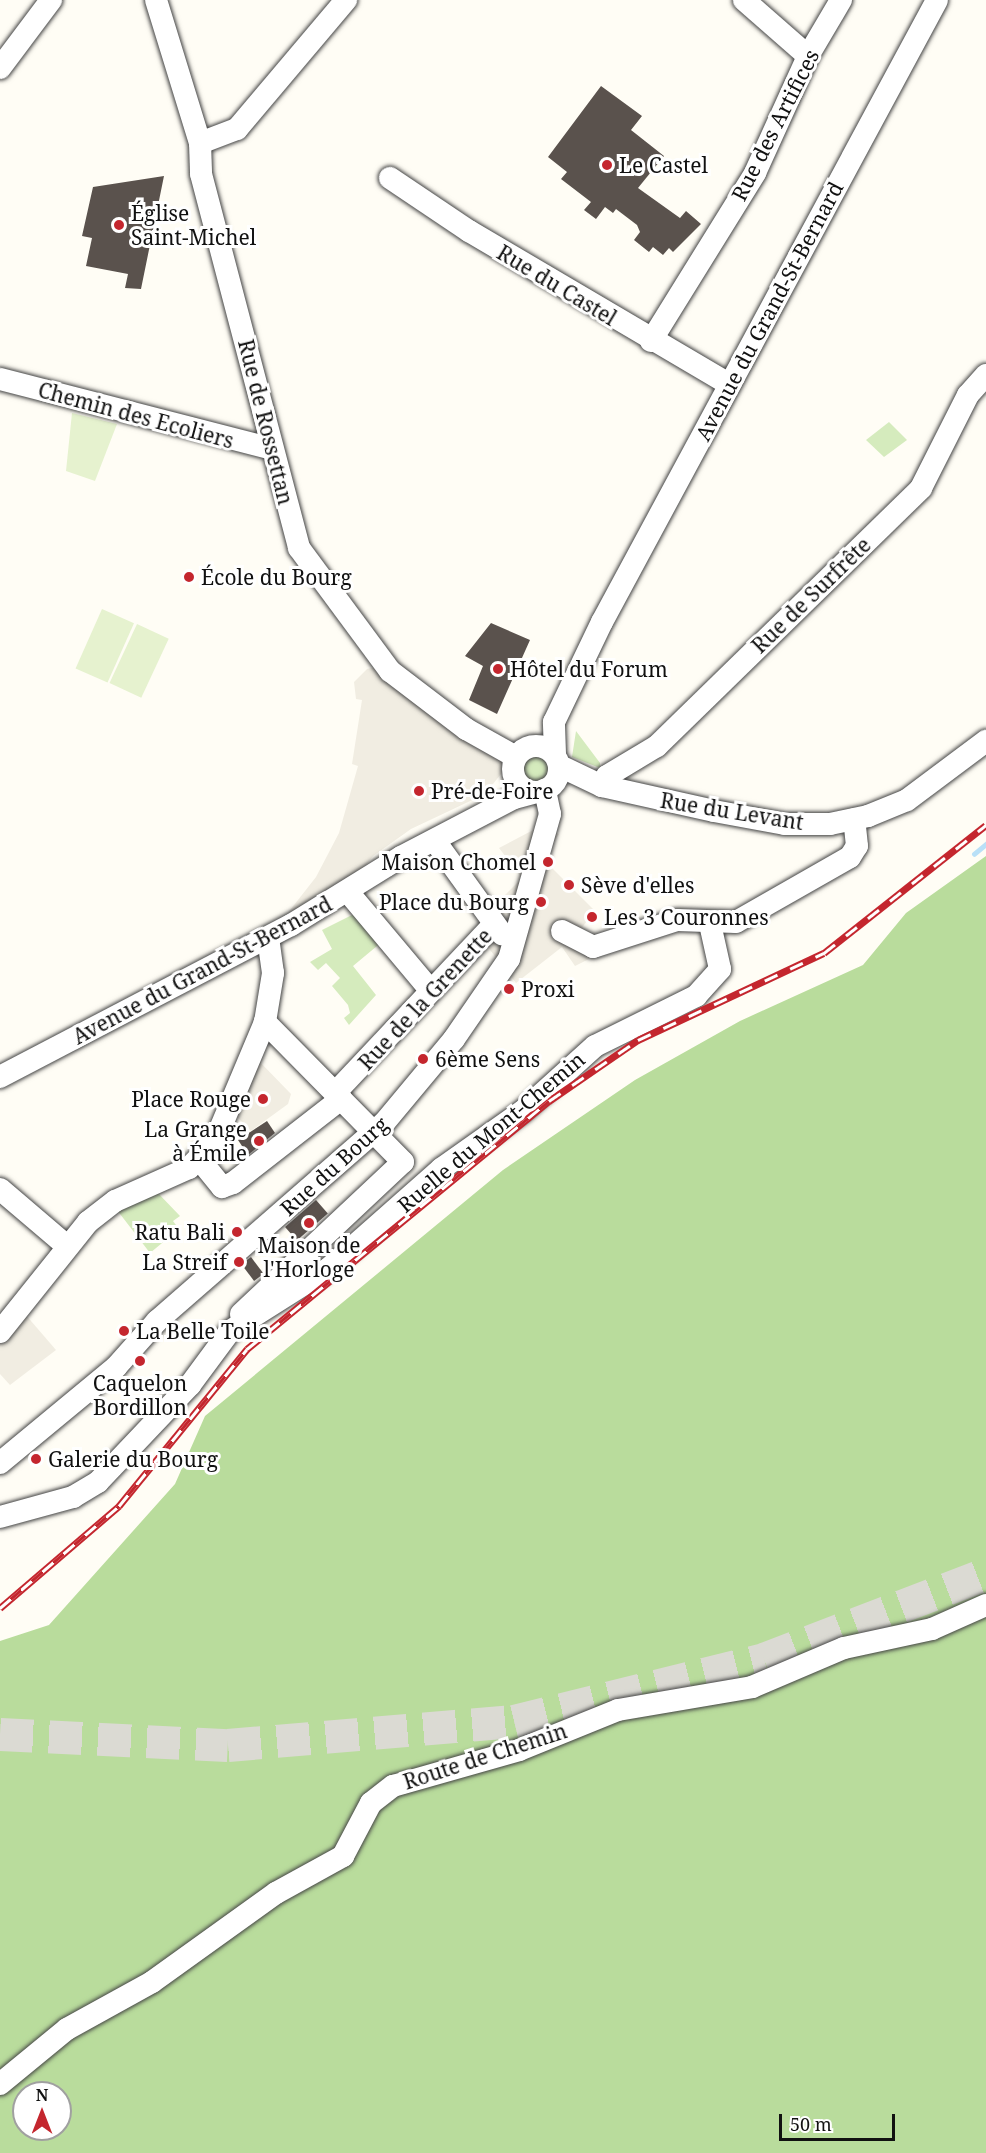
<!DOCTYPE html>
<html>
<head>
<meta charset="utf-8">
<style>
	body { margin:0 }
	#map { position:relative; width:986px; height:2153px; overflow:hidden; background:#fffdf5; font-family:"Noto Serif",serif }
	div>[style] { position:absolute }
	.green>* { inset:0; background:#d5ebbd }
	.round { border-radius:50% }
	.forest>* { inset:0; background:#b9dc9c }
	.pitch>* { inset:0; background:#e6f2cf; transform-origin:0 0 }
	.plaza>* { inset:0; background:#f1ede2 }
	.stream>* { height:4.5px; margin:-2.25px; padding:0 2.25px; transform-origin:2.25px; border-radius:2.25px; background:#b9e0f7 }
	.building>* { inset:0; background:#5a524d; transform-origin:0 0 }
	.highway-tunnel>* { height:33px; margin-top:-16.5px; transform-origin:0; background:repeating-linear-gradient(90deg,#dbdad3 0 33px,transparent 0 49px) }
	.roads { filter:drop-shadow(0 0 2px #444) drop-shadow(0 0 2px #444) }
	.minor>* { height:22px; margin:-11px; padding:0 11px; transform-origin:11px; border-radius:11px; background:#fff }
	.minor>.ring { margin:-11px; padding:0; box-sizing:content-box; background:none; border:22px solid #fff; border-radius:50% }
	.rail>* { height:7px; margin-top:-3.5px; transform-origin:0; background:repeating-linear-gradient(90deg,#fff 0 14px,#c4262e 0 28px); box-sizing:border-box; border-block:2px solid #c4262e }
	.dots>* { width:16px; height:16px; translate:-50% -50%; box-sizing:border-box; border:3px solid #fff; border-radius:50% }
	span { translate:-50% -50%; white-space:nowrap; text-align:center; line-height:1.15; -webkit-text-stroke:6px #fff; paint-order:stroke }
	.street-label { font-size:21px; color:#111 }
	.poi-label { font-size:21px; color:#111 }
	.left { translate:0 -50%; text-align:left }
	.right { translate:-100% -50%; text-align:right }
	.north { position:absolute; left:12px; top:2081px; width:60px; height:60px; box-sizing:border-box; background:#fff; border:2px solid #a0a0a0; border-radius:50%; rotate:0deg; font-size:16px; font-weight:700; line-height:24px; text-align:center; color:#111 }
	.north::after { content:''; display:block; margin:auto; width:21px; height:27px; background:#c4262e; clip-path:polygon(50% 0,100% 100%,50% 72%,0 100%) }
	.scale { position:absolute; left:779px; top:2114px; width:116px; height:27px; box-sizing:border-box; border:3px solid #111; border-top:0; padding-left:8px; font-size:18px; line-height:21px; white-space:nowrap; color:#111; -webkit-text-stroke:4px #fff; paint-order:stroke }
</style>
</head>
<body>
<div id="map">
	<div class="green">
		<div style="clip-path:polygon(889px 422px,907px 440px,884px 457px,866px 440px)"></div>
		<div style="clip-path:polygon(576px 731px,600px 763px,600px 768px,572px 757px)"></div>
		<div class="round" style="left:524px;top:757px;width:24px;height:24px"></div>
		<div style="clip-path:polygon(358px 912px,383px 941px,353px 966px,376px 995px,349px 1025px,344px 1018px,350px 1013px,348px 1005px,332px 986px,340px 978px,326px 963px,318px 970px,310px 962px,332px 949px,322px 930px)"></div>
		<div style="clip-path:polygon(156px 1191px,180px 1216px,173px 1221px,179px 1229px,150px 1253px,117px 1210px)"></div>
	</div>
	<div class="forest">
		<div style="clip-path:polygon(evenodd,986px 856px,986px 2153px,0 2153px,0 1641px,49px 1625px,175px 1484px,205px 1416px,503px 1170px,635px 1080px,740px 1021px,863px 965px,906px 913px,986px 856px,24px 2093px,60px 2093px,60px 2129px,24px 2129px,24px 2093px)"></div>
	</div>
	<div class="pitch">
		<div style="clip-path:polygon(72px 413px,117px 424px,95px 481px,66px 471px)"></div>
		<div style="left:102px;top:609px;width:35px;height:65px;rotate:24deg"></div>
		<div style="left:137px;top:624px;width:35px;height:65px;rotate:25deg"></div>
	</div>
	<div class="plaza">
		<div style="clip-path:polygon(378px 667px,506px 763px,505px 769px,485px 794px,411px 829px,373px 856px,363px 869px,287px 914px,316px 877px,339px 833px,358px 766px,352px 764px,362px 700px,356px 699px,354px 682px,367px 669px)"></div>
		<div style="clip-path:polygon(537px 828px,559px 834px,549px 849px,548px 864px,595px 911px,580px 930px,597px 955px,575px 966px,562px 947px,516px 983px,476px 932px,490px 910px,522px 878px,499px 848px)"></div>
		<div style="clip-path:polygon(258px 1060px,291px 1094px,288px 1104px,251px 1131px,232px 1112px)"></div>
		<div style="clip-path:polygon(25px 1314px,56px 1350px,10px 1385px,0 1374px,0 1332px)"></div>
	</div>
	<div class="stream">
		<div style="left:974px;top:854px;width:16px;rotate:-40deg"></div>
	</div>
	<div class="building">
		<div style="clip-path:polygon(601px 86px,642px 116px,631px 130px,664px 156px,638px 188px,680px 218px,686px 211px,701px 224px,673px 252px,669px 248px,663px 255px,653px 247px,649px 252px,634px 240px,640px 232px,637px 225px,616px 209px,613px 213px,605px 207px,596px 219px,584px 210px,591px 202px,561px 179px,567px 172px,548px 157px)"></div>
		<div style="clip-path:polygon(164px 176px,141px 289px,125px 288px,128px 274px,86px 266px,92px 238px,82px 236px,93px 187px)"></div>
		<div style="clip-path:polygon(491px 623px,530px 640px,497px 714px,469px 700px,483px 666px,465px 656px)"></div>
		<div style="clip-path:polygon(267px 1121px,275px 1133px,248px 1155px,238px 1140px)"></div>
		<div style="left:316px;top:1200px;width:18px;height:41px;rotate:49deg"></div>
		<div style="left:251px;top:1257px;width:21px;height:12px;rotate:53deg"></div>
	</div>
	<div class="highway-tunnel">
		<div style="left:0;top:1734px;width:228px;rotate:2.8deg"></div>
		<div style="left:228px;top:1745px;width:287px;rotate:-4.8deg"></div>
		<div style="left:514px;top:1721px;width:258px;rotate:-13.9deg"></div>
		<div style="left:764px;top:1659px;width:238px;rotate:-21deg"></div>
	</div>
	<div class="roads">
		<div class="minor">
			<div style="left:156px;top:0;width:150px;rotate:72.9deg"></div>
			<div style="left:200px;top:143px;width:31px;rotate:88deg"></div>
			<div style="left:201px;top:174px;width:387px;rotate:75.3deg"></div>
			<div style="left:299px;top:548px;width:153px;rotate:53.5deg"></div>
			<div style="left:390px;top:671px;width:96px;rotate:37.3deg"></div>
			<div style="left:466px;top:729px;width:57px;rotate:29.2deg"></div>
			<div style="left:744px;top:0;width:85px;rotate:41.2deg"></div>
			<div style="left:0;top:68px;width:85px;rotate:-53.1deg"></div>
			<div style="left:200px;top:143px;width:40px;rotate:-21deg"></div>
			<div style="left:237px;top:129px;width:169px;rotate:-49.8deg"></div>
			<div style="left:390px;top:178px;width:95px;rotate:33.9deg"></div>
			<div style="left:469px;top:231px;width:302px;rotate:30.5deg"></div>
			<div style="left:651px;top:341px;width:198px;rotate:-58.2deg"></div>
			<div style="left:755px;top:173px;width:128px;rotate:-65.6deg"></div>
			<div style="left:808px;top:56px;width:65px;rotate:-59.5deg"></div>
			<div style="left:0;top:379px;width:281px;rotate:14.4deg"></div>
			<div class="ring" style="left:513px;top:746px;width:24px;height:24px"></div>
			<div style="left:555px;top:754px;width:32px;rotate:-92deg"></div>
			<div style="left:554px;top:722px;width:111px;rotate:-64.4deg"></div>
			<div style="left:602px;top:622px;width:706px;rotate:-61.69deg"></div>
			<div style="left:560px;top:766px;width:47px;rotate:25.5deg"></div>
			<div style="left:602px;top:786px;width:115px;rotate:12.6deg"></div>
			<div style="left:714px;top:811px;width:72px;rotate:10.4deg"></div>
			<div style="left:785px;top:824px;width:45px"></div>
			<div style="left:830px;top:824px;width:39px;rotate:-12deg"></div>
			<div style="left:868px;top:816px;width:42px;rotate:-22.3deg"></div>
			<div style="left:907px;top:800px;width:99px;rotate:-36.8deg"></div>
			<div style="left:602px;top:786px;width:11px;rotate:-63deg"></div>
			<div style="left:607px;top:776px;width:58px;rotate:-31deg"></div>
			<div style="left:657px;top:746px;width:369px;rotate:-44.3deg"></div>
			<div style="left:921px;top:488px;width:104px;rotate:-63.2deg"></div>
			<div style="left:968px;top:395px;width:27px;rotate:-48deg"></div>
			<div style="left:435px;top:841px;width:115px;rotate:54.2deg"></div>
			<div style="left:348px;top:892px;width:129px;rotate:50deg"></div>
			<div style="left:562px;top:931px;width:35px;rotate:27deg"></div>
			<div style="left:593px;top:947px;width:88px;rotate:-17.8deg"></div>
			<div style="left:677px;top:920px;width:59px;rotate:1.9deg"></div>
			<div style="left:736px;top:922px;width:131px;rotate:-29.7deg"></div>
			<div style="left:850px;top:857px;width:13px;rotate:-58deg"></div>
			<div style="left:857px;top:846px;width:27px;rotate:-96deg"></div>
			<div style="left:0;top:1077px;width:328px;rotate:-27.6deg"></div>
			<div style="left:291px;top:925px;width:129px;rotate:-31.7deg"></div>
			<div style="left:401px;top:857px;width:127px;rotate:-27.6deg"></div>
			<div style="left:514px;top:798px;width:23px;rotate:-15deg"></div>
			<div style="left:335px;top:1093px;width:232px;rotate:-46.7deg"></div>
			<div style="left:200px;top:1160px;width:35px;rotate:51deg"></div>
			<div style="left:222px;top:1187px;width:12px;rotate:-20deg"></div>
			<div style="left:233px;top:1183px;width:137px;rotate:-37.9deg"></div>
			<div style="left:0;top:1189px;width:88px;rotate:40.4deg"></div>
			<div style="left:241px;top:1314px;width:222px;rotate:-43.2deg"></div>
			<div style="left:403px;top:1162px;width:197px;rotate:-134.6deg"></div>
			<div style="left:0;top:1332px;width:141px;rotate:-51.3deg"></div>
			<div style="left:88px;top:1222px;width:34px;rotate:-38deg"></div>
			<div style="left:115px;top:1201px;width:81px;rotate:-24deg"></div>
			<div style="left:189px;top:1168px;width:37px;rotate:-46deg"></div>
			<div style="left:215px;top:1141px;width:129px;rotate:-67.2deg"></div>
			<div style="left:265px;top:1022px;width:50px;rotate:-80.7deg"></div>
			<div style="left:273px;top:973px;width:36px;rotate:-98deg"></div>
			<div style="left:0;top:1463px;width:151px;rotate:-39.6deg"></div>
			<div style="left:116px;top:1367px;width:62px;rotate:-48.3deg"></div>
			<div style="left:157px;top:1321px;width:301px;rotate:-41.1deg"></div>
			<div style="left:384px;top:1123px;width:109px;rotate:-50.2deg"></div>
			<div style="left:454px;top:1039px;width:97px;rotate:-55.5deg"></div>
			<div style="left:509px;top:959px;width:151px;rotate:-74.2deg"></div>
			<div style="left:550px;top:814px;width:25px;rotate:-102deg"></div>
			<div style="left:0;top:1517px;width:76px;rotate:-15.3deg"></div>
			<div style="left:73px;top:1497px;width:29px;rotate:-31deg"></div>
			<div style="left:98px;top:1482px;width:134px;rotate:-46.5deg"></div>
			<div style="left:190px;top:1385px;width:67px;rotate:-53.5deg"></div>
			<div style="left:230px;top:1331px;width:116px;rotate:-32.3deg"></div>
			<div style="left:328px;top:1269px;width:151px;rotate:-41.5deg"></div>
			<div style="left:441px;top:1169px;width:100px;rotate:-35.3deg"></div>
			<div style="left:523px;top:1111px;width:97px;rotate:-42.1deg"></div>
			<div style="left:595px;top:1046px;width:113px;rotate:-26.3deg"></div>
			<div style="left:696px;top:996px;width:36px;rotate:-48deg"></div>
			<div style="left:720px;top:969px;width:46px;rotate:-102.5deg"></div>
			<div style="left:0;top:2084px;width:87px;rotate:-39.4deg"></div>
			<div style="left:67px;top:2029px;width:97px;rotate:-28.9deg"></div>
			<div style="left:152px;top:1982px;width:153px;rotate:-35.7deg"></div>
			<div style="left:276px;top:1893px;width:77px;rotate:-28.9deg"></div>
			<div style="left:343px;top:1856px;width:60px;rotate:-62.2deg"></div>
			<div style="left:371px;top:1803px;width:28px;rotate:-38deg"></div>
			<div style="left:393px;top:1786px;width:131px;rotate:-15.9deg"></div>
			<div style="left:519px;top:1750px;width:107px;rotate:-22deg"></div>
			<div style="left:618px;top:1710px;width:136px;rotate:-9.7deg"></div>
			<div style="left:752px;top:1687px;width:100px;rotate:-23deg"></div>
			<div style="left:844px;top:1648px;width:90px;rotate:-12.2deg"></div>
			<div style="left:932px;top:1629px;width:59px;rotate:-24deg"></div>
		</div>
	</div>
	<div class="rail">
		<div style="left:0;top:1608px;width:157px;rotate:-40.6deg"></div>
		<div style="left:119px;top:1506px;width:203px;rotate:-50.8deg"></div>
		<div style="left:247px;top:1349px;width:391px;rotate:-39.4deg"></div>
		<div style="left:549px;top:1101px;width:108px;rotate:-34.4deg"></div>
		<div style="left:638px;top:1040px;width:205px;rotate:-25.1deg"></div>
		<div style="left:824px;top:953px;width:206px;rotate:-38.3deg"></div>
	</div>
	<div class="dots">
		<div style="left:607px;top:165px;background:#c4262e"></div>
		<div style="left:119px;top:225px;background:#c4262e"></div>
		<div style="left:189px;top:577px;background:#c4262e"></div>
		<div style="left:498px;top:669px;background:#c4262e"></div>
		<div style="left:419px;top:791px;background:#c4262e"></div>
		<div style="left:548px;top:862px;background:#c4262e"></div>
		<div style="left:569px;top:885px;background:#c4262e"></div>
		<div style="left:541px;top:902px;background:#c4262e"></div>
		<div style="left:592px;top:917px;background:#c4262e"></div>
		<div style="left:509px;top:989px;background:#c4262e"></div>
		<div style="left:423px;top:1059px;background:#c4262e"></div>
		<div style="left:263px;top:1099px;background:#c4262e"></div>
		<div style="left:259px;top:1141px;background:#c4262e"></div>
		<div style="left:309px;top:1223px;background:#c4262e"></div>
		<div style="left:237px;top:1232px;background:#c4262e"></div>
		<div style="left:239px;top:1262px;background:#c4262e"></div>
		<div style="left:124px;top:1331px;background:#c4262e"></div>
		<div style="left:140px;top:1361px;background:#c4262e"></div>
		<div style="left:36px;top:1459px;background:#c4262e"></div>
	</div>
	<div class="street-label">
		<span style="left:775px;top:125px;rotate:-63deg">Rue des Artifices</span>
		<span style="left:557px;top:285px;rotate:31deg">Rue du Castel</span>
		<span style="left:769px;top:311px;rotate:-62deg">Avenue du Grand-St-Bernard</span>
		<span style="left:136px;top:415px;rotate:15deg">Chemin des Ecoliers</span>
		<span style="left:266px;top:422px;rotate:76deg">Rue de Rossettan</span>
		<span style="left:811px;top:595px;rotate:-44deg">Rue de Surfrête</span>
		<span style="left:732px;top:811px;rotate:9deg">Rue du Levant</span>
		<span style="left:202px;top:970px;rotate:-28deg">Avenue du Grand-St-Bernard</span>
		<span style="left:425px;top:999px;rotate:-47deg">Rue de la Grenette</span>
		<span style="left:491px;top:1132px;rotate:-40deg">Ruelle du Mont-Chemin</span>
		<span style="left:334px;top:1166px;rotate:-42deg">Rue du Bourg</span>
		<span style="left:485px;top:1756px;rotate:-18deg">Route de Chemin</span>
	</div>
	<div class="poi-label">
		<span class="left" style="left:619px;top:165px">Le Castel</span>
		<span class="left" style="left:131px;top:225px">Église<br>Saint-Michel</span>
		<span class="left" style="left:201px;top:577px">École du Bourg</span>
		<span class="left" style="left:510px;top:669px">Hôtel du Forum</span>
		<span class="left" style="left:431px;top:791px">Pré-de-Foire</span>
		<span class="right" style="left:536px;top:862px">Maison Chomel</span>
		<span class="left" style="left:581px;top:885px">Sève d'elles</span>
		<span class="right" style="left:529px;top:902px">Place du Bourg</span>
		<span class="left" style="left:604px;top:917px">Les 3 Couronnes</span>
		<span class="left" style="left:521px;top:989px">Proxi</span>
		<span class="left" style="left:435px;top:1059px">6ème Sens</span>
		<span class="right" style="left:251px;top:1099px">Place Rouge</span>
		<span class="right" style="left:247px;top:1141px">La Grange<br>à Émile</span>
		<span class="right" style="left:225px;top:1232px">Ratu Bali</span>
		<span style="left:309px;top:1257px">Maison de<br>l'Horloge</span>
		<span class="right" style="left:227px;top:1262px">La Streif</span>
		<span class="left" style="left:136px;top:1331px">La Belle Toile</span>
		<span style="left:140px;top:1395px">Caquelon<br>Bordillon</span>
		<span class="left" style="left:48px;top:1459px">Galerie du Bourg</span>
	</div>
	<div class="north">N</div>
	<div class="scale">50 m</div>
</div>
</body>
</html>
